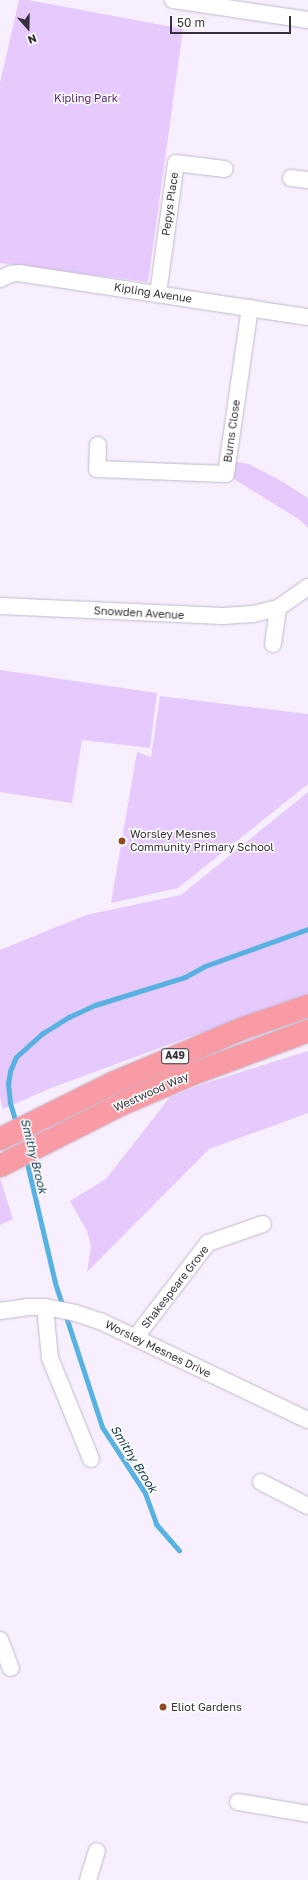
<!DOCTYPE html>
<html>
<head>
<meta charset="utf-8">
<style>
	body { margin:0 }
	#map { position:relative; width:308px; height:1880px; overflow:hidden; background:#f7effd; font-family:"Golos Text",sans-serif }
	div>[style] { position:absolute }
	.green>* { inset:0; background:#e6c9fd }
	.stream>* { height:5px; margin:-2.5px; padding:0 2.5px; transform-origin:2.5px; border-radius:2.5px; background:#57b2e1 }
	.roads { filter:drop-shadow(0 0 1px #c3b7cd) drop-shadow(0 0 1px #c3b7cd) }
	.minor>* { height:16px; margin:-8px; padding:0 8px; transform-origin:8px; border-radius:8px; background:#fff }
	.highway>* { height:22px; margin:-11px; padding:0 11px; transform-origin:11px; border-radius:11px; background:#f89ba4 }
	.dots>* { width:11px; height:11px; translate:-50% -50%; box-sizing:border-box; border:2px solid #fff; border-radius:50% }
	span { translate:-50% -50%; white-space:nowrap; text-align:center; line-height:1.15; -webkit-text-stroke:3px #fff; paint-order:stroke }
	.shield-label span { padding:1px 3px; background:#fff; border:1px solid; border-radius:3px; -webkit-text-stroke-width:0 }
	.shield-label { font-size:10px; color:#353039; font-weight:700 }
	.park-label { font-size:11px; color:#562175 }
	.street-label { font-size:11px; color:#353039 }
	.poi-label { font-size:11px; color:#353039 }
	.left { translate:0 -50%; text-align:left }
	.water-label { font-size:12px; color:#0e374b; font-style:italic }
	.north { position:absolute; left:8px; top:8px; width:40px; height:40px; -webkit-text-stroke:3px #fff; paint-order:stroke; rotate:160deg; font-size:11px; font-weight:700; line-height:16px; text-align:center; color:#353039 }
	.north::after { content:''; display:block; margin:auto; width:14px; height:18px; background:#353039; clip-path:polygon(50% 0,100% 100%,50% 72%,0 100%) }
	.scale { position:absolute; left:170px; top:16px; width:121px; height:18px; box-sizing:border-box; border:2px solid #353039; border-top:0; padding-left:5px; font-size:12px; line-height:14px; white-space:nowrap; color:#353039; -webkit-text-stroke:3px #fff; paint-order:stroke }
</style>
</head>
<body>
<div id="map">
	<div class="green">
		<div style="clip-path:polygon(19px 0,28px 0,183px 29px,148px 282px,0 263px,0 83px)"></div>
		<div style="clip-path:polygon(228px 460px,249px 464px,283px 482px,308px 498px,308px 528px,300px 520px,226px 474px)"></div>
		<div style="clip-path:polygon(0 670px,157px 693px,150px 748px,82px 740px,72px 803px,0 792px)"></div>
		<div style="clip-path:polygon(160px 696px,308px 714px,308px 784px,178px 888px,111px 903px,137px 752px,151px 757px)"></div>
		<div style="clip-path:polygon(308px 792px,308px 1001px,192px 1036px,51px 1088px,3px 1109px,0 1097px,0 950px,86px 915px,181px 895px)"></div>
		<div style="clip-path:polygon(308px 1051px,308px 1113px,209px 1149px,87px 1272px,91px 1246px,87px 1231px,70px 1201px,106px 1179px,170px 1097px,203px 1084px)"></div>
		<div style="clip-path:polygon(0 1178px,13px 1219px,0 1225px)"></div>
	</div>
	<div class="stream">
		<div style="left:17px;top:1126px;width:24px;rotate:-107deg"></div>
		<div style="left:10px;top:1103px;width:19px;rotate:-96deg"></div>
		<div style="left:8px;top:1084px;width:13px;rotate:-81deg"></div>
		<div style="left:10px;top:1071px;width:15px;rotate:-67deg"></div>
		<div style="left:16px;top:1057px;width:36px;rotate:-42deg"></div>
		<div style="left:43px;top:1033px;width:31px;rotate:-32deg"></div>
		<div style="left:69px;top:1017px;width:29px;rotate:-25deg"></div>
		<div style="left:95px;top:1005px;width:94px;rotate:-17.3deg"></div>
		<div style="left:185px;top:977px;width:23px;rotate:-29deg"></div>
		<div style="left:205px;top:966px;width:109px;rotate:-19.8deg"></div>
		<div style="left:26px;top:1159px;width:127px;rotate:76.8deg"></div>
		<div style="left:55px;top:1283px;width:151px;rotate:71.9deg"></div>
		<div style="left:102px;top:1427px;width:79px;rotate:56.9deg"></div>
		<div style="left:145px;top:1493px;width:33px;rotate:70deg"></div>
		<div style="left:156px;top:1524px;width:35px;rotate:49deg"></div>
	</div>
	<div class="roads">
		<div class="minor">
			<div style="left:173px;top:0;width:136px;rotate:8.4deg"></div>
			<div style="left:291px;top:178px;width:17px;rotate:7deg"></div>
			<div style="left:0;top:279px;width:11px;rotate:-27deg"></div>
			<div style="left:10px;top:274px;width:9px;rotate:-6deg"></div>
			<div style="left:19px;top:273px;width:292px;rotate:8.7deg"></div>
			<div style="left:158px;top:294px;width:132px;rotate:-82.2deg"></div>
			<div style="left:176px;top:163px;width:49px;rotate:7deg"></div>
			<div style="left:98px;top:445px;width:24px;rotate:92deg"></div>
			<div style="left:97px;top:469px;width:129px;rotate:2.2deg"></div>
			<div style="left:226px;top:474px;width:168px;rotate:-81.8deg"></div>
			<div style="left:0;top:606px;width:223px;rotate:2.6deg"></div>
			<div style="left:223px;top:616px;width:30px;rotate:-4deg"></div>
			<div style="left:253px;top:614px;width:26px;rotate:-13deg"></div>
			<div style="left:278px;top:608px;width:37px;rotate:-35deg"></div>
			<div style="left:273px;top:644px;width:36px;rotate:-82deg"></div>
			<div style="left:45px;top:1307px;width:51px;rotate:84.4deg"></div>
			<div style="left:50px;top:1358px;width:109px;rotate:67.9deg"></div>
			<div style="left:0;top:1311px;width:27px;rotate:-8deg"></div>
			<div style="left:27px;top:1307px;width:18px"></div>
			<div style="left:45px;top:1307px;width:31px;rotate:11deg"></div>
			<div style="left:75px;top:1313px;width:26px;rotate:18deg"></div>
			<div style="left:100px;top:1321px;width:230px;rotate:25.5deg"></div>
			<div style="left:135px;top:1338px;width:120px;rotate:-52.5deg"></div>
			<div style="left:208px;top:1243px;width:58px;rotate:-19.1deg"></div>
			<div style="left:261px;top:1482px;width:53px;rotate:27.1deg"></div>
			<div style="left:0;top:1640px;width:30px;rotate:69deg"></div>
			<div style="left:238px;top:1802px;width:71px;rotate:9.7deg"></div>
			<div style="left:88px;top:1880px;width:30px;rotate:-73deg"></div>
		</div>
		<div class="highway">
			<div style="left:0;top:1139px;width:126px;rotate:-26.4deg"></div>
			<div style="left:113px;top:1083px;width:142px;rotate:-22.8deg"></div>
			<div style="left:244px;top:1028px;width:68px;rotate:-19deg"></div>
			<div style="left:0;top:1166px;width:137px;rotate:-26.9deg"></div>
			<div style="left:122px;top:1104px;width:79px;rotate:-23deg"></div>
			<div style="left:195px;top:1073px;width:121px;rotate:-20.4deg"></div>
		</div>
	</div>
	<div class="dots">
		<div style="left:122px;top:841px;background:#914b23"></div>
		<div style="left:163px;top:1707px;background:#914b23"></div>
	</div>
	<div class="shield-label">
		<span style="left:175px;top:1056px">A49</span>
	</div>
	<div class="park-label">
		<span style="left:86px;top:98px">Kipling Park</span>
	</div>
	<div class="street-label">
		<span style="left:170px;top:204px;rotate:-82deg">Pepys Place</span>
		<span style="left:153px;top:293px;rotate:9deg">Kipling Avenue</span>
		<span style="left:232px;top:431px;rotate:-82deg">Burns Close</span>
		<span style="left:139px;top:613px;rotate:3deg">Snowden Avenue</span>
		<span style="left:151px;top:1092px;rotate:-24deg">Westwood Way</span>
		<span style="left:175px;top:1287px;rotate:-52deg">Shakespeare Grove</span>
		<span style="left:158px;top:1349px;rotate:26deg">Worsley Mesnes Drive</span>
	</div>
	<div class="poi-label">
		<span class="left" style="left:130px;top:841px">Worsley Mesnes<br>Community Primary School</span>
		<span class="left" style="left:171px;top:1707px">Eliot Gardens</span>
	</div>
	<div class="water-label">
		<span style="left:34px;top:1156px;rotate:76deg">Smithy Brook</span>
		<span style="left:134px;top:1459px;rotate:58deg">Smithy Brook</span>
	</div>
	<div class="north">N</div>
	<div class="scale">50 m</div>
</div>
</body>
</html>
